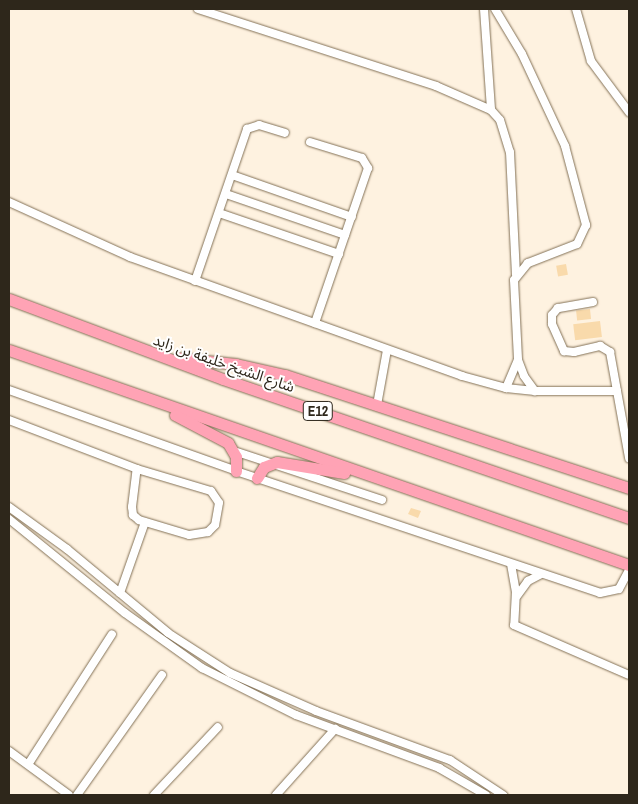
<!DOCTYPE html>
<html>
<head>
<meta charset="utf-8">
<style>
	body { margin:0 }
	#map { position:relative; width:638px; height:804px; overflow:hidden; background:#fef2e0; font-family:"Archivo Narrow","Noto Sans Arabic",sans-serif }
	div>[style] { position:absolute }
	.building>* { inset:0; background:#f9daab; transform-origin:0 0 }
	.roads { filter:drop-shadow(0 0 1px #837156) drop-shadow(0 0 1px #837156) }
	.minor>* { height:8px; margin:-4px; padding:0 4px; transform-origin:4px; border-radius:4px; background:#fff }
	.highway>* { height:11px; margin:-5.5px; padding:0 5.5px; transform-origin:5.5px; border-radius:5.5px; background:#ffa3b5 }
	span { translate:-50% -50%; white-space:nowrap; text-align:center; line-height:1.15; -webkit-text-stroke:4px #fff; paint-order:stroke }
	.shield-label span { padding:1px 4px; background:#fff; border:1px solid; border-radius:4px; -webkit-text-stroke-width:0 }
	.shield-label { font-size:14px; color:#2e271b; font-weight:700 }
	.street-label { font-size:15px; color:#2e271b }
	.frame { position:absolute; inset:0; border:10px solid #2e271b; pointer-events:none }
</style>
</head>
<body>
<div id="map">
	<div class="building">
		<div style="left:566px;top:264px;width:11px;height:10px;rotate:80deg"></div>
		<div style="left:590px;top:309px;width:10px;height:14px;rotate:84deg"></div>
		<div style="left:600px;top:321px;width:16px;height:27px;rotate:83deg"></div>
		<div style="clip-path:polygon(411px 508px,421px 511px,418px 518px,408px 514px)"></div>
	</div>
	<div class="roads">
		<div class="minor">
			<div style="left:198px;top:9px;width:250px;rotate:17.9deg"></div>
			<div style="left:436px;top:86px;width:60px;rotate:23.6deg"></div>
			<div style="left:491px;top:110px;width:13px;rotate:48deg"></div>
			<div style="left:500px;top:120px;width:34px;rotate:73deg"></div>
			<div style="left:510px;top:152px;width:123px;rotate:87.2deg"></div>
			<div style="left:484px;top:9px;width:101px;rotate:86deg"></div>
			<div style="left:495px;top:9px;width:52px;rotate:59deg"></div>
			<div style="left:522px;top:54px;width:102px;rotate:64.9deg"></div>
			<div style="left:565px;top:146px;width:82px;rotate:75.1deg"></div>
			<div style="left:586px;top:225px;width:21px;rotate:115deg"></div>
			<div style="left:577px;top:244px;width:53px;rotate:158.8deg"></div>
			<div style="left:528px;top:263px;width:22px;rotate:129deg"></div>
			<div style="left:514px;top:280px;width:80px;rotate:87.1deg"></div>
			<div style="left:518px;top:360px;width:17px;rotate:69deg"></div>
			<div style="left:524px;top:376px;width:19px;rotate:54deg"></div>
			<div style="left:576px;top:9px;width:54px;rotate:73.9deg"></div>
			<div style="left:591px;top:61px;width:64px;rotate:53.3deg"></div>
			<div style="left:310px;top:142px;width:54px;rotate:17.1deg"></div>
			<div style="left:362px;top:158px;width:12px;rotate:59deg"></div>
			<div style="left:368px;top:168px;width:164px;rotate:108.9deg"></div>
			<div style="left:232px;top:175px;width:127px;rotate:19.3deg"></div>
			<div style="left:226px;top:194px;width:126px;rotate:19deg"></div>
			<div style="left:9px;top:202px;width:133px;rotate:24.4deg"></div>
			<div style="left:130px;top:257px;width:353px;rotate:19.7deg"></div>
			<div style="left:462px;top:376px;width:46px;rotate:15.3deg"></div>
			<div style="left:506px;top:388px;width:29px;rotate:6deg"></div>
			<div style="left:535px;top:391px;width:82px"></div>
			<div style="left:219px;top:213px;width:127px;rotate:18.9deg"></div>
			<div style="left:195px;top:281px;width:161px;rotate:-71.1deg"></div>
			<div style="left:247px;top:129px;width:13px;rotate:-18deg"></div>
			<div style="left:259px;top:125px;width:27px;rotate:17deg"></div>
			<div style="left:593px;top:302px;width:36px;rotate:170deg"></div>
			<div style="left:558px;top:308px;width:9px;rotate:131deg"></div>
			<div style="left:552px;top:315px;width:9px;rotate:90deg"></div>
			<div style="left:552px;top:324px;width:30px;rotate:66deg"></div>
			<div style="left:564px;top:351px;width:10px;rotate:6deg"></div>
			<div style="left:574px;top:352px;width:27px;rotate:-13deg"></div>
			<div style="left:600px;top:346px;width:12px;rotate:31deg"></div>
			<div style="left:610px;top:352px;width:108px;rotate:79.8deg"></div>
			<div style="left:506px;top:388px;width:30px;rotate:-67deg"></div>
			<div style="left:9px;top:390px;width:241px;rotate:19.6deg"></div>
			<div style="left:236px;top:471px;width:384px;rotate:18.5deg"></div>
			<div style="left:600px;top:593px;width:19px;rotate:-12deg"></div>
			<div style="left:619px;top:589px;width:21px;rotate:-62deg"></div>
			<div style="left:377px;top:405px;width:56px;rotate:-79.7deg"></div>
			<div style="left:9px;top:420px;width:137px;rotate:20.9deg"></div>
			<div style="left:137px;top:469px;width:77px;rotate:16.6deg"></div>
			<div style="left:211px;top:491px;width:14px;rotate:56deg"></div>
			<div style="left:219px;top:503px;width:22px;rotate:100deg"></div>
			<div style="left:215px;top:525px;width:10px;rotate:135deg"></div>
			<div style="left:208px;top:532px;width:19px;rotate:171deg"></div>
			<div style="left:189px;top:535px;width:52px;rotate:-163.3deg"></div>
			<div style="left:139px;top:520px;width:8px;rotate:-140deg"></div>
			<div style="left:133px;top:515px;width:8px;rotate:-97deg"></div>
			<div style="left:132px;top:507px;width:38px;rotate:-83deg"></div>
			<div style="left:234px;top:451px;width:156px;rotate:18.3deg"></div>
			<div style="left:9px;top:507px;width:72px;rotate:35.9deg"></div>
			<div style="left:67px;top:549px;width:131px;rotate:39.7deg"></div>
			<div style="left:168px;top:633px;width:74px;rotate:32.8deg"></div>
			<div style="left:230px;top:673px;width:94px;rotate:23.8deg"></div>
			<div style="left:316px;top:711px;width:143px;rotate:20.1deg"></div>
			<div style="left:450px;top:760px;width:64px;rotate:33.4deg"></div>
			<div style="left:9px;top:519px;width:149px;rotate:39deg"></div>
			<div style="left:125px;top:613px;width:95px;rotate:35.5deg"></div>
			<div style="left:202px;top:668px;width:105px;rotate:26.6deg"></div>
			<div style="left:296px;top:715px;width:153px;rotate:20.3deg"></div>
			<div style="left:439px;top:768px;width:54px;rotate:29.9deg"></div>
			<div style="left:511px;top:564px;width:27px;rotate:80deg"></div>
			<div style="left:516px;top:591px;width:34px;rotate:93deg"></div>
			<div style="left:514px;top:625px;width:125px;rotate:23.5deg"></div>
			<div style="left:120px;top:593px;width:75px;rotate:-70.6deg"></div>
			<div style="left:517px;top:596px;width:19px;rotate:-54deg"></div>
			<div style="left:528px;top:581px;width:15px;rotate:-28deg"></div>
			<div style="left:9px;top:751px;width:74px;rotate:36.3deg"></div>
			<div style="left:29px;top:763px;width:153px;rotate:-57.2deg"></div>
			<div style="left:77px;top:795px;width:147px;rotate:-54.7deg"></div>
			<div style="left:154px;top:795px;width:93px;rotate:-46.7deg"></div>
			<div style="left:276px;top:795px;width:89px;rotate:-48.2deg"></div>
		</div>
		<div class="highway">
			<div style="left:9px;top:299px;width:228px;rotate:20.5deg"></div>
			<div style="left:223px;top:379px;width:429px;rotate:18.9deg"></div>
			<div style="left:9px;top:350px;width:656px;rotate:19.13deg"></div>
			<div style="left:178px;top:358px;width:58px;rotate:5.9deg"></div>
			<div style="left:236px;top:364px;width:50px;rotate:12.7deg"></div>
			<div style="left:285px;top:375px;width:362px;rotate:18.2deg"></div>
			<div style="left:175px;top:415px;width:60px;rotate:27.8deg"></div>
			<div style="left:228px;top:443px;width:16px;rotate:60deg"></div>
			<div style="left:236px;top:457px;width:14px;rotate:90deg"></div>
			<div style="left:257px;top:478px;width:13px;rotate:-58deg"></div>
			<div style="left:264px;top:467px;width:14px;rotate:-21deg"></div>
			<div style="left:277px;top:462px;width:68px;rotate:9.3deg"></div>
		</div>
	</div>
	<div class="shield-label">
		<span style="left:318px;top:411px">E12</span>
	</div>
	<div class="street-label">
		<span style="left:224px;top:363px;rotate:19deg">شارع الشيخ خليفة بن زايد</span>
	</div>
	<div class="frame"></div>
</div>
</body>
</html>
